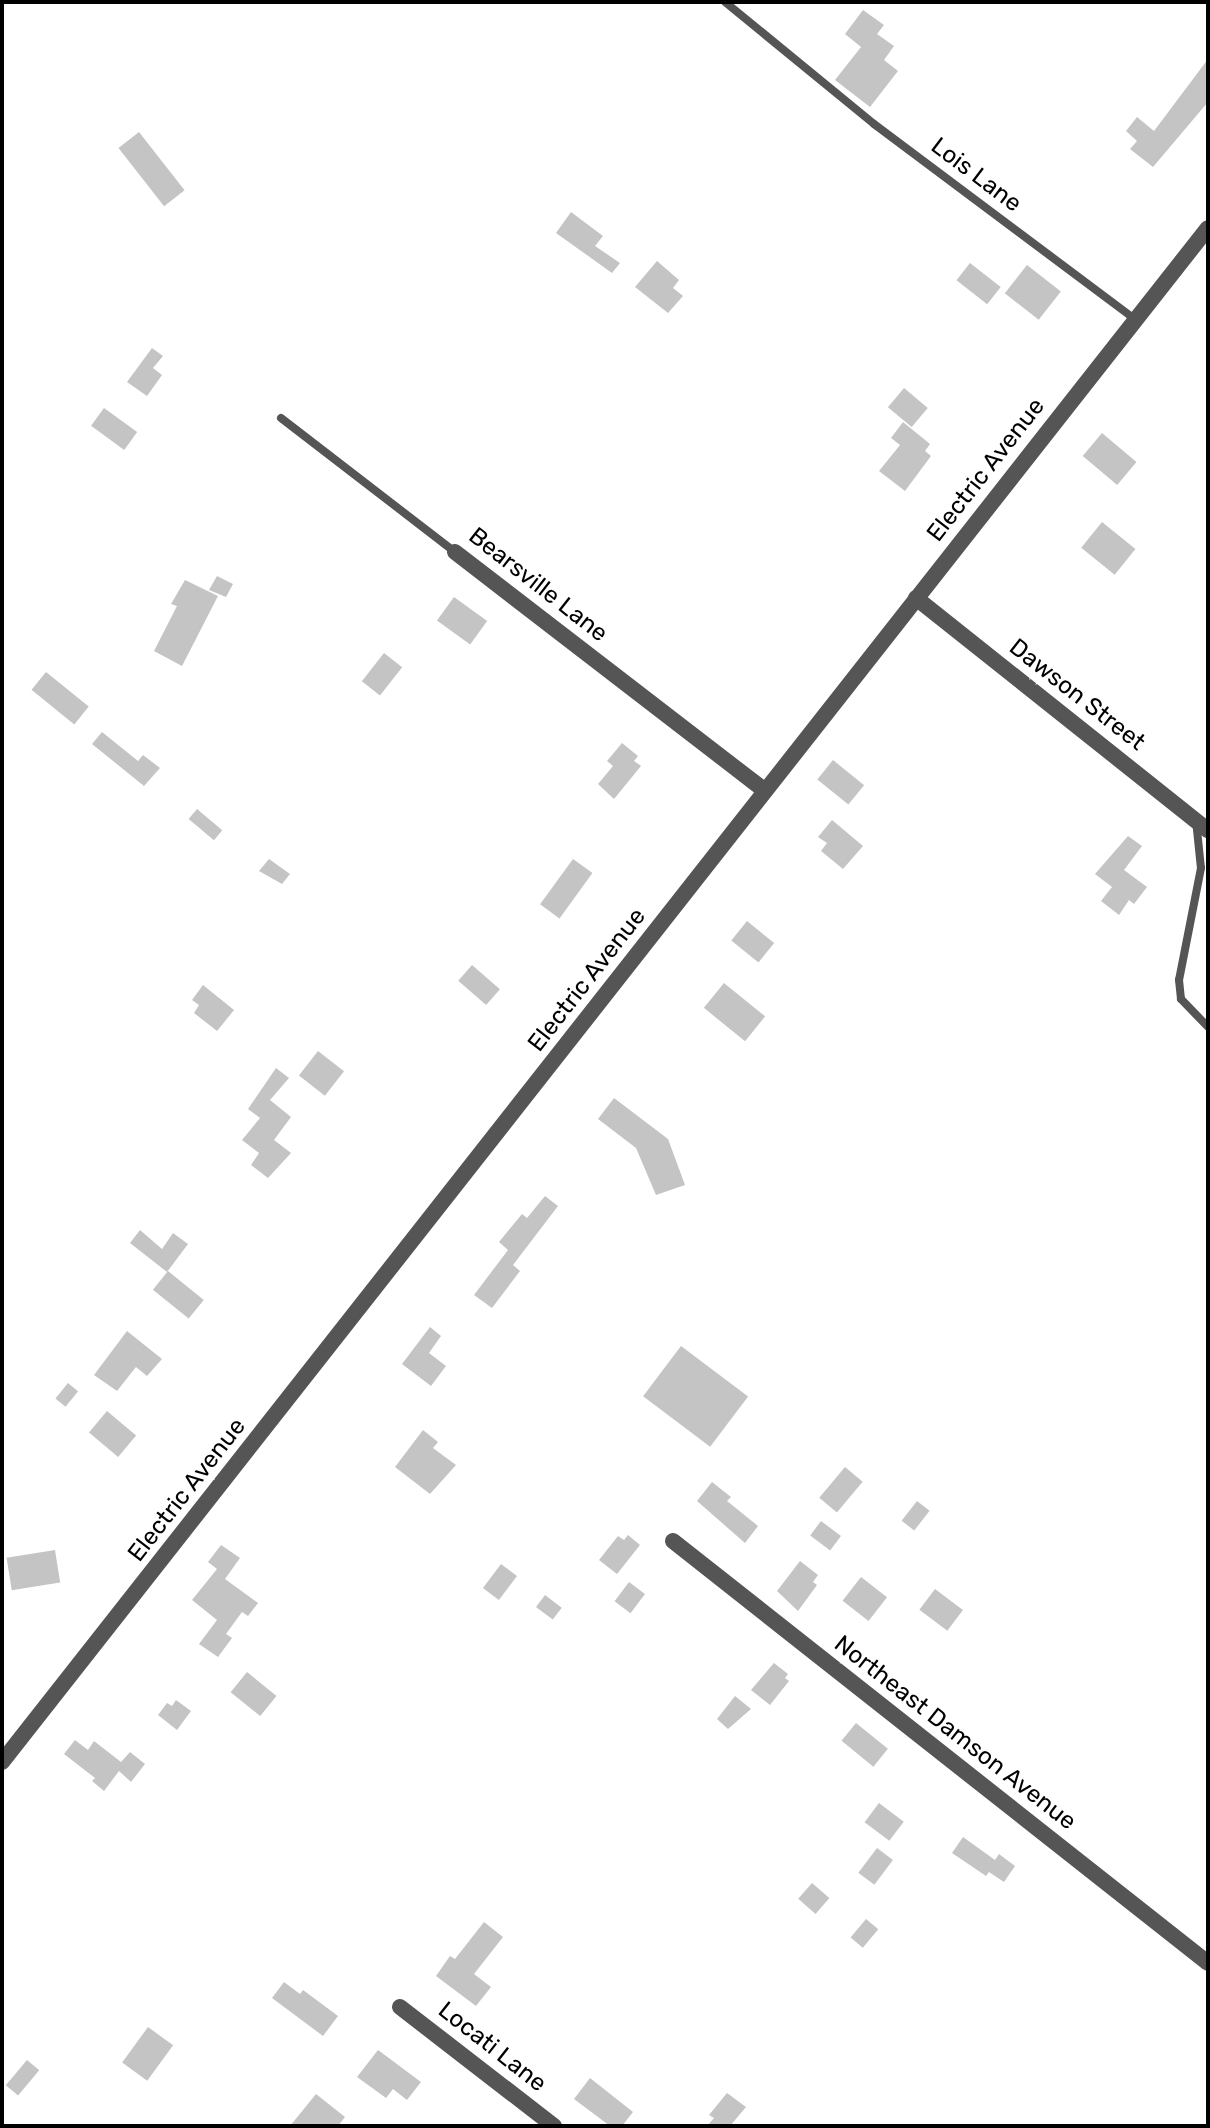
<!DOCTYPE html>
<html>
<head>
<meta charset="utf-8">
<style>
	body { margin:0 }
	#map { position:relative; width:1210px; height:2128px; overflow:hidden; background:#fff; font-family:Rubik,sans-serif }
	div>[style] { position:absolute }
	.building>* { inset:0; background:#c4c4c4; transform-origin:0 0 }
	.lane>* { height:8px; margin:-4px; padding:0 4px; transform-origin:4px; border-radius:4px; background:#555 }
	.street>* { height:16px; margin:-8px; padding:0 8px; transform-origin:8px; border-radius:8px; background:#555 }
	span { translate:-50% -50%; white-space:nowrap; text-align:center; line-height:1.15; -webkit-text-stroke:8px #fff; paint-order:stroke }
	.street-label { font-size:24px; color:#000 }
	.frame { position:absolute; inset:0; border:4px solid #000; pointer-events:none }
</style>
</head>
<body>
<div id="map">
	<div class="building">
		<div style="clip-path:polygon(863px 10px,884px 25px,877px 34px,894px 46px,884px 60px,898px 71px,870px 107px,835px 80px,861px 47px,845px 34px)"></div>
		<div style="clip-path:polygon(1208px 59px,1208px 102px,1153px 167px,1130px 149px,1137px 141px,1126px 131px,1137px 117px,1154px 131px)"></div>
		<div style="left:139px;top:132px;width:74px;height:26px;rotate:52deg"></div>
		<div style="clip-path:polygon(571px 212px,603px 236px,595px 246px,620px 263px,612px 273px,556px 233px)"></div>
		<div style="clip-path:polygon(657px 261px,679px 280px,673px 288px,683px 296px,668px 313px,635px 287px)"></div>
		<div style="left:970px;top:263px;width:39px;height:22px;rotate:38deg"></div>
		<div style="left:1027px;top:265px;width:43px;height:36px;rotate:38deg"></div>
		<div style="clip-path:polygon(152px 348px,163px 356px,153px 368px,162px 375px,147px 396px,127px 382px)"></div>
		<div style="left:904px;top:388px;width:31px;height:25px;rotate:40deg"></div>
		<div style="left:104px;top:408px;width:41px;height:22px;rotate:36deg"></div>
		<div style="clip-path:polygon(903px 422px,930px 444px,925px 451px,931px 456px,905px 491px,879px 471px,900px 445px,891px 438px)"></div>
		<div style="left:1102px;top:433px;width:45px;height:30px;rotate:40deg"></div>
		<div style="left:1102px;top:522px;width:43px;height:33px;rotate:39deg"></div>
		<div style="clip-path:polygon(217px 576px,233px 584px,226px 597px,209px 590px)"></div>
		<div style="clip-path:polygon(185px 580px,218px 596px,182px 666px,154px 651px,177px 606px,171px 604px)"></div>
		<div style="left:454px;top:597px;width:41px;height:29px;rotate:36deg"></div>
		<div style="left:384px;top:653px;width:23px;height:36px;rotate:38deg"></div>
		<div style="left:46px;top:672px;width:55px;height:23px;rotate:39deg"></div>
		<div style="clip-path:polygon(102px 732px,138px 761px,143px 755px,160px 768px,144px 786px,92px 744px)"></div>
		<div style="clip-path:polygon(622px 743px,638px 756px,634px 761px,641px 766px,614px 799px,598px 784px,613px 766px,607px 761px)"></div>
		<div style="left:833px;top:760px;width:40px;height:25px;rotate:39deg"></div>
		<div style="left:197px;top:809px;width:33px;height:13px;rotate:40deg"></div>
		<div style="clip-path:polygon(832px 820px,863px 846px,843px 869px,821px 851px,827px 843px,818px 837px)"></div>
		<div style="clip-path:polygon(1128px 836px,1142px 846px,1124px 870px,1147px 887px,1134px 904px,1129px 900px,1119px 915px,1101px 901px,1112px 887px,1095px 874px)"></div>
		<div style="clip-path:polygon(269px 859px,290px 874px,282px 884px,259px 871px)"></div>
		<div style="left:573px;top:859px;width:24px;height:56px;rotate:36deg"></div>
		<div style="left:747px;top:921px;width:35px;height:25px;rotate:39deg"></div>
		<div style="left:472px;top:965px;width:37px;height:21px;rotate:41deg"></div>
		<div style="left:724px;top:983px;width:53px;height:32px;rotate:39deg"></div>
		<div style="clip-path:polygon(203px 985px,234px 1010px,217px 1031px,194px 1013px,199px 1005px,192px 1000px)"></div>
		<div style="left:318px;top:1051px;width:33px;height:31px;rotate:38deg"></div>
		<div style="clip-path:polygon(276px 1068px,289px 1078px,270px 1100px,291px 1117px,274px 1140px,291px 1153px,268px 1178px,251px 1165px,259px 1153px,242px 1140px,260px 1118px,248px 1109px)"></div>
		<div style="clip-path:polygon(614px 1098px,668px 1139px,685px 1185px,656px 1195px,636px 1148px,598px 1119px)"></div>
		<div style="clip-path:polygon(545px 1196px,558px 1206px,513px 1265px,520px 1271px,492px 1308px,474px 1295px,508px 1250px,499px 1242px,522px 1214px,527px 1218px)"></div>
		<div style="clip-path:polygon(140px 1230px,162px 1249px,173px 1233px,188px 1244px,167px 1272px,130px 1243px)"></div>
		<div style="left:168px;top:1271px;width:46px;height:24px;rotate:39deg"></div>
		<div style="clip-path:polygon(430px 1327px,441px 1336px,429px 1353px,446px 1366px,431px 1386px,402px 1364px)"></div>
		<div style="clip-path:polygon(127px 1331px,162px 1359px,147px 1376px,136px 1367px,117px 1391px,94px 1375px)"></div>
		<div style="left:681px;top:1346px;width:84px;height:63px;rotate:37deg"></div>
		<div style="left:68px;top:1383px;width:13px;height:20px;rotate:39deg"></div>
		<div style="left:107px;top:1411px;width:38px;height:28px;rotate:40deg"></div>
		<div style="clip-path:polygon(423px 1430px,438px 1442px,433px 1448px,456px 1465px,430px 1494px,395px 1467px)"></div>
		<div style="left:845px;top:1467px;width:23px;height:40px;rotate:40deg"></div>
		<div style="clip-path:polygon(712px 1482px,731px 1497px,727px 1501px,758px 1526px,745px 1543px,697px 1501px)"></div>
		<div style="left:917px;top:1501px;width:16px;height:25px;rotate:38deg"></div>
		<div style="left:821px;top:1521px;width:25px;height:18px;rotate:37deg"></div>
		<div style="clip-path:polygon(628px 1535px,640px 1545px,617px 1574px,599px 1560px,618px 1536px,624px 1540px)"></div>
		<div style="clip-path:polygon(221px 1545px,240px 1558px,225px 1579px,258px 1603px,248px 1616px,242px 1612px,226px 1634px,232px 1638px,218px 1657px,199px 1644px,217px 1620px,192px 1600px,217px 1569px,208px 1562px)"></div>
		<div style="left:55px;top:1550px;width:33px;height:49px;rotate:81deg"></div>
		<div style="clip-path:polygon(800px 1561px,818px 1575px,813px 1582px,817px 1585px,798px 1611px,777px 1591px)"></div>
		<div style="left:501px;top:1564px;width:20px;height:30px;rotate:37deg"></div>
		<div style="left:861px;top:1577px;width:33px;height:30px;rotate:38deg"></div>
		<div style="left:629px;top:1582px;width:20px;height:24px;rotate:37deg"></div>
		<div style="left:935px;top:1589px;width:35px;height:26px;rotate:37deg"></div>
		<div style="left:545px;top:1595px;width:21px;height:15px;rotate:37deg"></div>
		<div style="clip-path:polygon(774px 1663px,788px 1674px,785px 1678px,789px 1681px,770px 1705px,751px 1690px)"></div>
		<div style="left:247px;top:1672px;width:38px;height:26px;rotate:39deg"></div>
		<div style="clip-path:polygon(735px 1696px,751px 1709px,728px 1729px,717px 1719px)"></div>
		<div style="clip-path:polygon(176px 1700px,191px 1711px,177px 1730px,158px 1715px,167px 1703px,172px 1706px)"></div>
		<div style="left:856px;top:1723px;width:41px;height:23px;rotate:39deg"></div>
		<div style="clip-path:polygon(75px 1740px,88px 1750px,94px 1741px,121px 1762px,130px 1752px,145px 1764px,131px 1782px,119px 1771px,104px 1791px,92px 1781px,95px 1778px,64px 1754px)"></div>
		<div style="left:879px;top:1803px;width:31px;height:24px;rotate:37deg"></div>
		<div style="clip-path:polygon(963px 1837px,995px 1860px,999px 1854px,1015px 1866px,1004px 1882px,989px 1872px,986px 1876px,952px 1853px)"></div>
		<div style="left:877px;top:1848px;width:20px;height:31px;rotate:37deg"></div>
		<div style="left:812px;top:1883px;width:23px;height:21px;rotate:41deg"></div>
		<div style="left:866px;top:1919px;width:16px;height:24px;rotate:40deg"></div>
		<div style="clip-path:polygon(484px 1922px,503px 1937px,474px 1974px,491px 1987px,476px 2006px,436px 1976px,450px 1956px,455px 1959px)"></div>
		<div style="clip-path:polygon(284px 1982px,300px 1994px,303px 1990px,338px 2016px,323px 2036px,272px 1998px)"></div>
		<div style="left:148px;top:2027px;width:31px;height:44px;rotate:36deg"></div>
		<div style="clip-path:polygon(378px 2050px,421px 2082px,407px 2100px,393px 2089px,386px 2098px,357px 2077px)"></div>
		<div style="left:27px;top:2060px;width:16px;height:33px;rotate:40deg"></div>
		<div style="clip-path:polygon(590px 2078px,633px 2112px,622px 2126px,610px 2126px,574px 2099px)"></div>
		<div style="clip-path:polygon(727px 2093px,746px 2107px,730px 2126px,707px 2126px,714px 2118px,709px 2115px)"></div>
		<div style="clip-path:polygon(316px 2094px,345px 2117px,338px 2126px,290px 2126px)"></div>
	</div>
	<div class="lane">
		<div style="left:725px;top:2px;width:193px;rotate:39.3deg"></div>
		<div style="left:874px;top:124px;width:327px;rotate:36.8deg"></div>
		<div style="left:281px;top:418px;width:220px;rotate:37.6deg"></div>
		<div style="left:1196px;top:820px;width:48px;rotate:84.1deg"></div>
		<div style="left:1201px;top:868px;width:114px;rotate:101.1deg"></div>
		<div style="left:1179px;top:980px;width:19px;rotate:84deg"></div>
		<div style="left:1181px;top:999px;width:39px;rotate:46deg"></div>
	</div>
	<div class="street">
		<div style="left:455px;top:552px;width:391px;rotate:37.6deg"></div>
		<div style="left:916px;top:598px;width:373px;rotate:38.5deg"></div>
		<div style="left:673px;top:1541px;width:681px;rotate:38.27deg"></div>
		<div style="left:2px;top:1762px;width:1951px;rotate:-51.83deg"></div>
		<div style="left:400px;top:2007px;width:195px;rotate:37.7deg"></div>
	</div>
	<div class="street-label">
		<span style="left:976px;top:175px;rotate:37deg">Lois Lane</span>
		<span style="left:986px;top:470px;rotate:-52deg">Electric Avenue</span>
		<span style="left:538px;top:585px;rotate:38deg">Bearsville Lane</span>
		<span style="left:1077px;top:695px;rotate:38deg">Dawson Street</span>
		<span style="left:587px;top:980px;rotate:-52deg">Electric Avenue</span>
		<span style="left:187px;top:1490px;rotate:-52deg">Electric Avenue</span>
		<span style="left:955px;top:1733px;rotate:38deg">Northeast Damson Avenue</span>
		<span style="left:492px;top:2047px;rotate:38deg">Locati Lane</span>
	</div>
	<div class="frame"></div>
</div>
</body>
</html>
